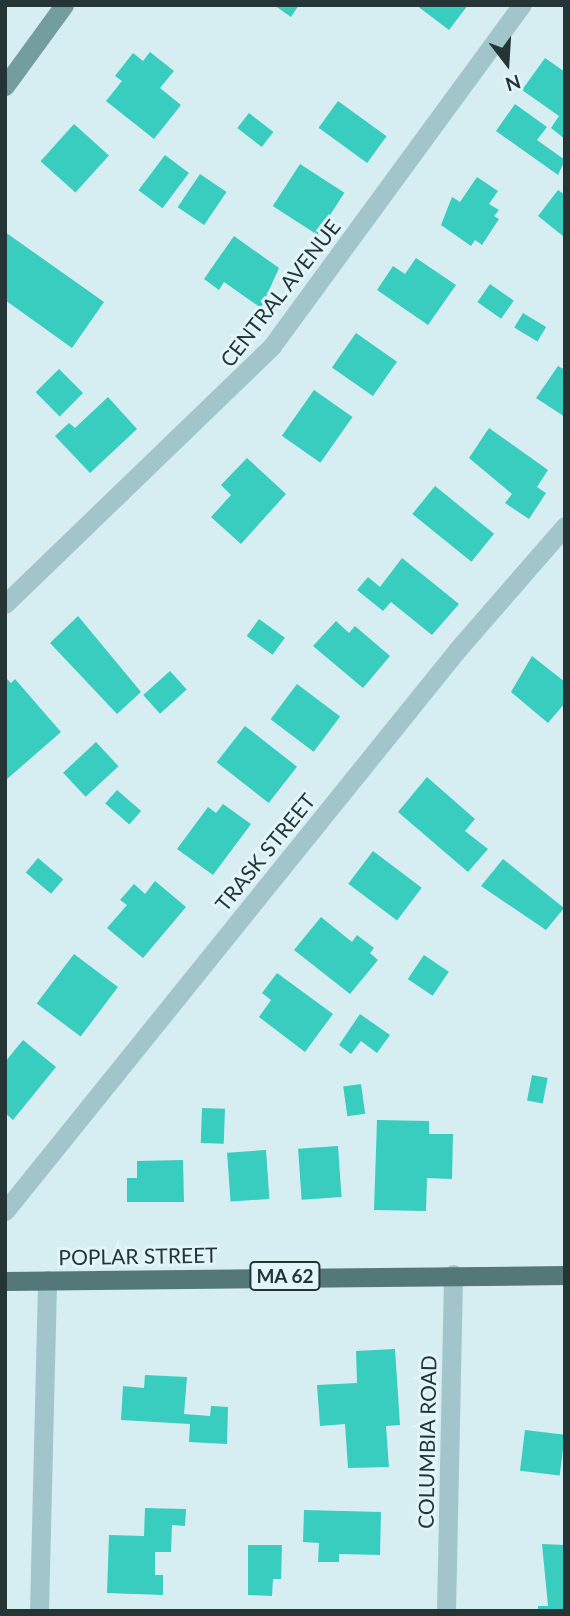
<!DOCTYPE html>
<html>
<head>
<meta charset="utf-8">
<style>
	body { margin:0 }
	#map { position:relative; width:570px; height:1616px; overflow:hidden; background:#d6edf2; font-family:Lato,sans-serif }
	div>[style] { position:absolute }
	.building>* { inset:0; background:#39cdbf; transform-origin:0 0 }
	.minor>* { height:19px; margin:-9.5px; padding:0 9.5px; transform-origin:9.5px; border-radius:9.5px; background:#a1c5ca }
	.secondary>* { height:19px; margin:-9.5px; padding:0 9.5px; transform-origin:9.5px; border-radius:9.5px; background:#739d9e }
	.primary>* { height:19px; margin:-9.5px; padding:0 9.5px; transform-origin:9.5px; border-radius:9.5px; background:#547777 }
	span { translate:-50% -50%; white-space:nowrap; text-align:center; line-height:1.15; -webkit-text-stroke:6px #e2f5fa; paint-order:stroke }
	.shield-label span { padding:2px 5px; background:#e2f5fa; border:2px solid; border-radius:5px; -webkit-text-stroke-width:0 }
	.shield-label { font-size:19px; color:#253434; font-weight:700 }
	.street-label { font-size:21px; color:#253434 }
	.frame { position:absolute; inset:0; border:7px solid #253434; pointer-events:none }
	.north { position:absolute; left:472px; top:28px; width:70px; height:70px; -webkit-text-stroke:5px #e2f5fa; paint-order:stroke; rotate:163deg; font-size:19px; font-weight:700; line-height:28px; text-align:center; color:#253434 }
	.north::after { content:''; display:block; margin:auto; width:24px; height:32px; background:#253434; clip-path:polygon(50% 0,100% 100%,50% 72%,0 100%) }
</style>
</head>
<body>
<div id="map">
	<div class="building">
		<div style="clip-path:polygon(274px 5px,299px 5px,291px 17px)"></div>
		<div style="clip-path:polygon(416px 5px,468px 5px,449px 30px)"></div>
		<div style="clip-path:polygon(150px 52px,174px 71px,160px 88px,181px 105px,154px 139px,106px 101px,122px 81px,115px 76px,133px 53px,143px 61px)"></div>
		<div style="clip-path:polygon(545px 58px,565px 72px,565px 139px,551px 128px,559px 116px,522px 90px)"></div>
		<div style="left:338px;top:101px;width:60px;height:33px;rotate:36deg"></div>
		<div style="clip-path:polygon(515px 104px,547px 127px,537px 140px,565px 160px,558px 175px,496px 131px)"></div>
		<div style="left:249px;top:113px;width:31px;height:19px;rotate:38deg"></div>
		<div style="left:74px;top:124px;width:47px;height:50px;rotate:42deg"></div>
		<div style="left:165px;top:155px;width:30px;height:44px;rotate:37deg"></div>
		<div style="left:300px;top:164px;width:53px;height:50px;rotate:33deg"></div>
		<div style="left:200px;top:174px;width:32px;height:40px;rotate:34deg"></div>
		<div style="clip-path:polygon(477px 177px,498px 191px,489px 204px,499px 210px,494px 216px,499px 219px,482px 245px,475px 240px,471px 246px,441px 225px,452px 197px,460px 202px)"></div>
		<div style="clip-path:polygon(558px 190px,565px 195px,563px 236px,538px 216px)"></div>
		<div style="clip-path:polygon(5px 232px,104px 302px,72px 348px,5px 300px)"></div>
		<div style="clip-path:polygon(234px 236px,279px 268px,261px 308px,224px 282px,219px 290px,204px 279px)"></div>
		<div style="clip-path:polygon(416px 258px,456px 285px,428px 325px,377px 290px,393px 266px,405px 274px)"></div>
		<div style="left:490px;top:284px;width:29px;height:22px;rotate:35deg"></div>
		<div style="left:523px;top:313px;width:27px;height:17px;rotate:31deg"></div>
		<div style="left:356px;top:333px;width:50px;height:42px;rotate:35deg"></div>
		<div style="clip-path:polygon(558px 366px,565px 370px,565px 417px,536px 398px)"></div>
		<div style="left:59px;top:369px;width:34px;height:33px;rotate:45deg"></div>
		<div style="left:314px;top:390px;width:47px;height:56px;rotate:35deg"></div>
		<div style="clip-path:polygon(108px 397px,137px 429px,90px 473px,55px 436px,69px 423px,75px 428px)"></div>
		<div style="clip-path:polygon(489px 428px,548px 470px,537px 487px,546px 493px,529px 519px,505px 503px,512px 494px,469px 458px)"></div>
		<div style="clip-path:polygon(247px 458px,286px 494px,241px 544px,211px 517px,231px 495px,221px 485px)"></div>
		<div style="left:435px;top:486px;width:76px;height:36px;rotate:39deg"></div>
		<div style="clip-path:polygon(402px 558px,459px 604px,432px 635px,391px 602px,383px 611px,357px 590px,368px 577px,380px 587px)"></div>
		<div style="clip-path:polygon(78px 616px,141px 692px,117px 714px,50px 643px)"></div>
		<div style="left:259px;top:619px;width:32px;height:21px;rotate:36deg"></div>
		<div style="clip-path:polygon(336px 621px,349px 633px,355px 626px,390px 656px,363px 688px,313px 646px)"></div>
		<div style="clip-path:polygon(532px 656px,565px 682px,565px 703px,548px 723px,511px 692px)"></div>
		<div style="left:170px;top:671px;width:25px;height:36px;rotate:48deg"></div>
		<div style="clip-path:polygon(5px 677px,11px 683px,15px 679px,61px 732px,7px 779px)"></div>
		<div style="left:297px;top:684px;width:54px;height:44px;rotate:37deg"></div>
		<div style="left:245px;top:726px;width:66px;height:46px;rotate:38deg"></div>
		<div style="left:96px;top:742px;width:33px;height:45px;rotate:47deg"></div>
		<div style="clip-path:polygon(427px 777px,475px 819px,465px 831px,488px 849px,468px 872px,398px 812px)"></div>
		<div style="left:117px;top:790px;width:32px;height:18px;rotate:41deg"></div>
		<div style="clip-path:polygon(223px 804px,251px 824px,213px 875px,177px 849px,208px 807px,216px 813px)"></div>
		<div style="left:373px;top:851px;width:61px;height:41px;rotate:37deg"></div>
		<div style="left:38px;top:858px;width:33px;height:19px;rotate:40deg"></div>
		<div style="clip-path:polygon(503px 859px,564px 908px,546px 930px,481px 886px)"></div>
		<div style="clip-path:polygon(155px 881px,186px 907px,143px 958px,107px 928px,127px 905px,120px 900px,134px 884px,145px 894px)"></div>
		<div style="clip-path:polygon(321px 917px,352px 942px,357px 935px,374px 948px,370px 953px,378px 960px,350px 994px,294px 950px)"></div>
		<div style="left:74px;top:954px;width:55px;height:62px;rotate:37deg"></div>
		<div style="left:424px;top:955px;width:30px;height:29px;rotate:34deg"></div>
		<div style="clip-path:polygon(277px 973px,333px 1014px,305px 1052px,259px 1017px,271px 1000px,262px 993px)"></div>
		<div style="clip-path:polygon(360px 1014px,390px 1035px,377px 1053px,361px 1041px,351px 1054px,339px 1045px)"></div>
		<div style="clip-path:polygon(23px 1040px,56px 1067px,13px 1120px,5px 1113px,5px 1062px)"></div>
		<div style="left:532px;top:1075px;width:16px;height:26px;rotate:11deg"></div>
		<div style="left:361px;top:1084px;width:30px;height:18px;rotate:82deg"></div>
		<div style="left:202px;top:1108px;width:23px;height:35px;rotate:2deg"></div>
		<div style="clip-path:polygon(377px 1120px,429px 1121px,429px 1134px,453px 1134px,452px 1179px,427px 1178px,426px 1211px,374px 1210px)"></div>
		<div style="left:338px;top:1146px;width:51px;height:40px;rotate:86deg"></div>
		<div style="left:266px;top:1150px;width:49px;height:39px;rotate:86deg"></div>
		<div style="clip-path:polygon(183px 1160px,184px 1202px,127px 1202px,127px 1178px,137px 1178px,137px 1161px)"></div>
		<div style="clip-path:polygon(395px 1349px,400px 1425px,386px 1426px,389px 1467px,348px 1468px,345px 1424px,320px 1426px,317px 1385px,357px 1383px,356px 1351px)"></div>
		<div style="clip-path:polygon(145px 1375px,187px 1377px,184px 1414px,210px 1416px,211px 1406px,228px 1407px,227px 1444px,189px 1442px,190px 1424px,121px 1420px,123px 1386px,144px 1388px)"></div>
		<div style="left:525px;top:1430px;width:40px;height:41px;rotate:7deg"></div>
		<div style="clip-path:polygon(145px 1508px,186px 1509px,185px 1526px,172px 1525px,171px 1552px,155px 1552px,155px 1575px,163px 1575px,163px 1595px,107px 1593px,109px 1535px,144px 1536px)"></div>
		<div style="clip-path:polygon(304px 1510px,381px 1512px,380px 1555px,339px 1554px,339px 1562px,318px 1562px,319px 1543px,303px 1542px)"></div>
		<div style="clip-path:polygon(542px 1544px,565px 1545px,565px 1611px,538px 1611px,538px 1606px,548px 1606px)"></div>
		<div style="clip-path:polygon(248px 1545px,282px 1545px,281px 1579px,273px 1579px,272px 1596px,248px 1595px)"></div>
	</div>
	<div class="minor">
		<div style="left:5px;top:604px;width:371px;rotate:-44deg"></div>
		<div style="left:272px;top:346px;width:423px;rotate:-53.8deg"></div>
		<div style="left:5px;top:1211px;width:722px;rotate:-51.13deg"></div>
		<div style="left:458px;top:649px;width:163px;rotate:-49deg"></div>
		<div style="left:39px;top:1611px;width:331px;rotate:-88.6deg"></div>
		<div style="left:446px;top:1611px;width:337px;rotate:-88.8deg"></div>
	</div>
	<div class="secondary">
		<div style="left:5px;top:86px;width:100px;rotate:-53.9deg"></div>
	</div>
	<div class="primary">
		<div style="left:5px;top:1281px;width:560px;rotate:-0.61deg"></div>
	</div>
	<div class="shield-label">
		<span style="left:285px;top:1276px">MA 62</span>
	</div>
	<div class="street-label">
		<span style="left:280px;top:293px;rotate:-52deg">CENTRAL AVENUE</span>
		<span style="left:265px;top:852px;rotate:-51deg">TRASK STREET</span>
		<span style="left:138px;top:1256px;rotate:-1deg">POPLAR STREET</span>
		<span style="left:427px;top:1442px;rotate:-89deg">COLUMBIA ROAD</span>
	</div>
	<div class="frame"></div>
	<div class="north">N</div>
</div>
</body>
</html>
